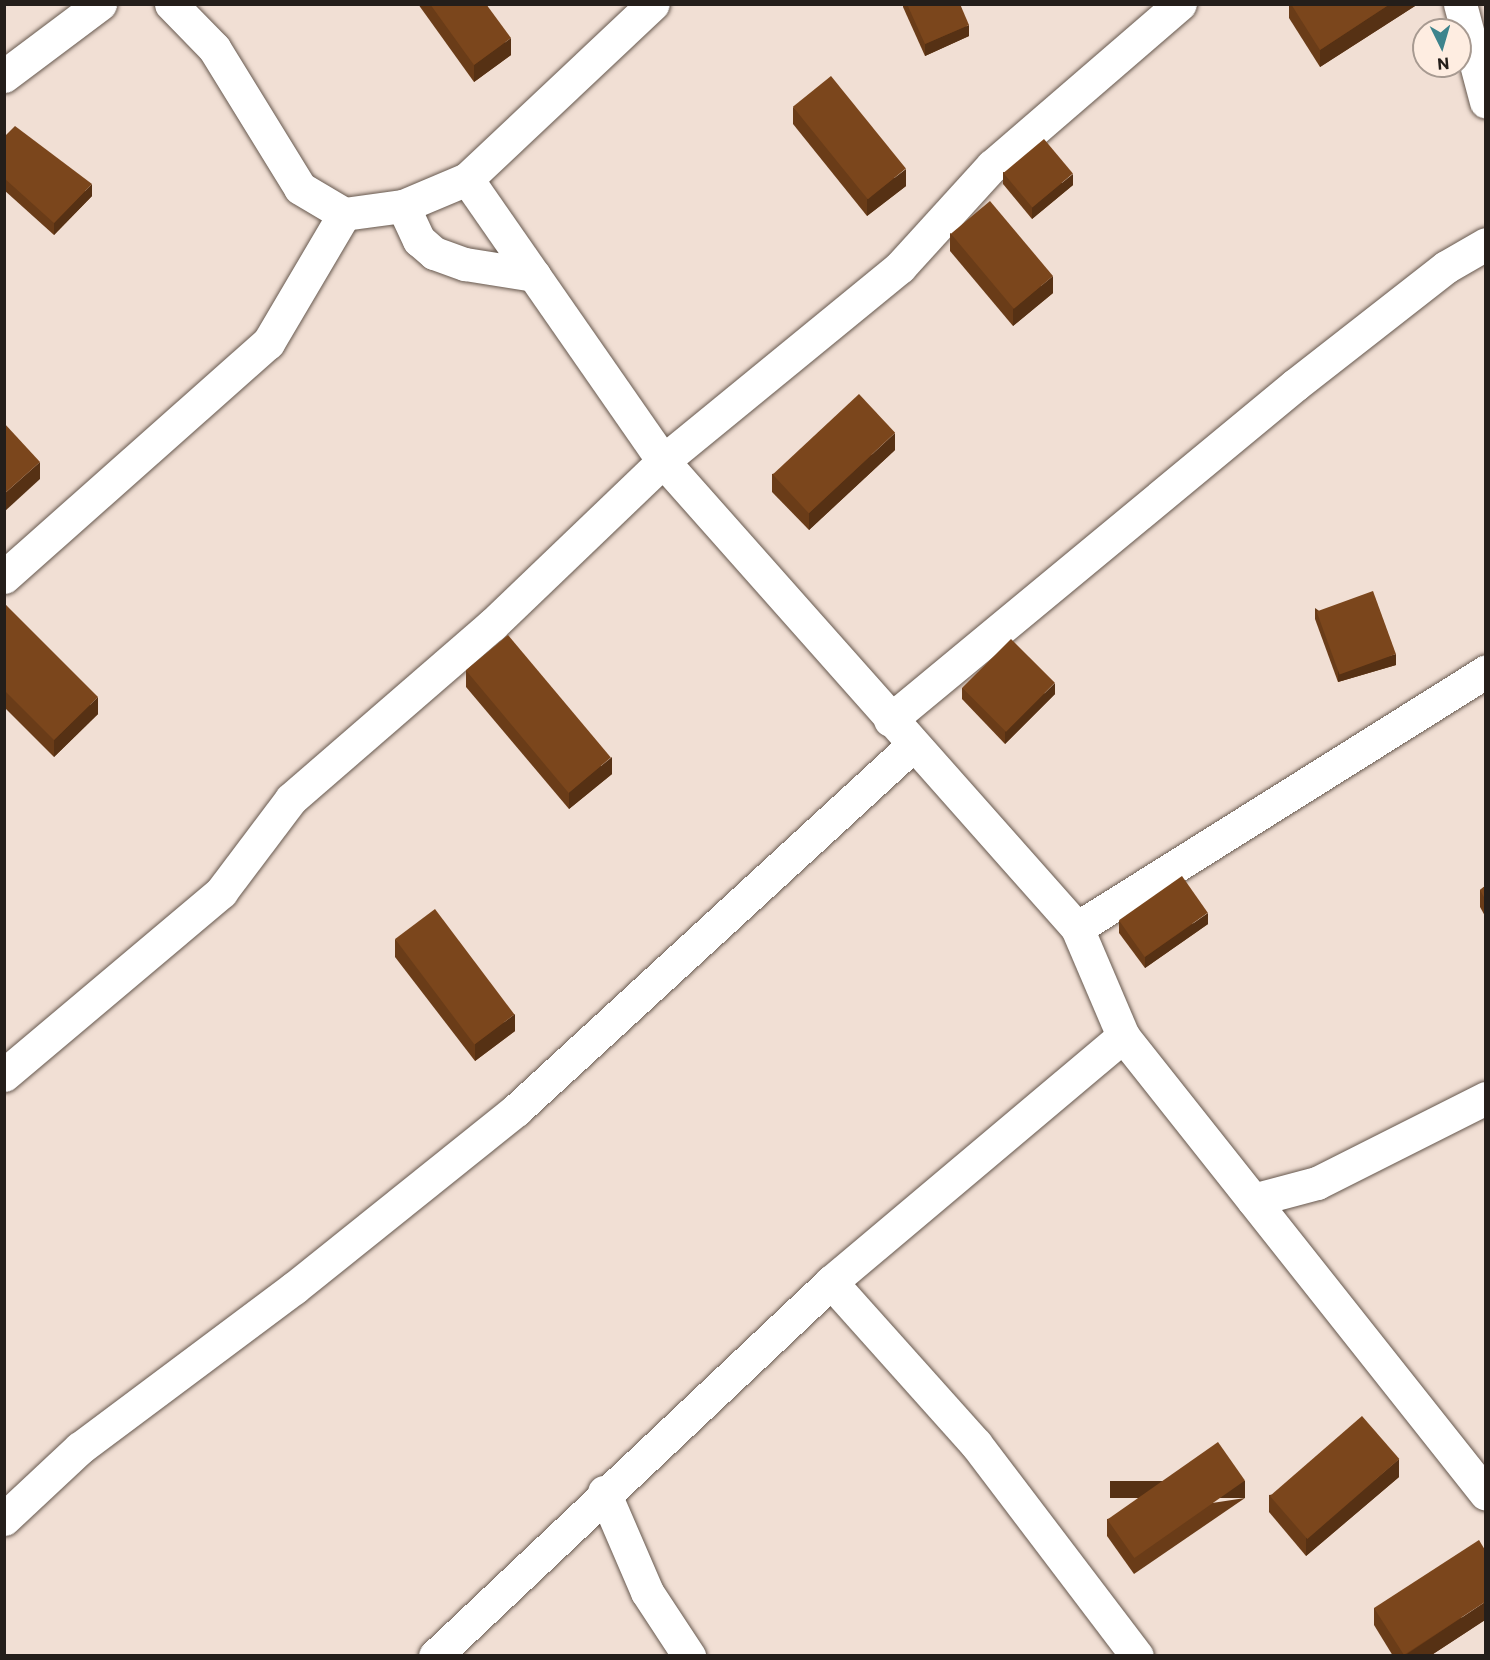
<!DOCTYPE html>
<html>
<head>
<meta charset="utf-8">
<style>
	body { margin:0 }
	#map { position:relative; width:1490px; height:1660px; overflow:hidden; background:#f1dfd4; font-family:Commissioner,sans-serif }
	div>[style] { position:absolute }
	.roads { filter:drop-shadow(0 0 2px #66584e) drop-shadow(0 0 2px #66584e) }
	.street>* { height:33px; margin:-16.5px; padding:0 16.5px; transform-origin:16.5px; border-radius:16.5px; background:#fff }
	.wall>* { inset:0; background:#6a3c18 }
	.shaded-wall>* { inset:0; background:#563114; transform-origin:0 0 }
	.building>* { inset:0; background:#7b461c; transform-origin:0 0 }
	span { translate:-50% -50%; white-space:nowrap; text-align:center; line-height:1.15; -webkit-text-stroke:6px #feede1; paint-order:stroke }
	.frame { position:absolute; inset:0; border:6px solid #241e1a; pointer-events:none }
	.north { position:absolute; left:1412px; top:18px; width:60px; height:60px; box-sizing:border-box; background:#feede1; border:2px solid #a79a91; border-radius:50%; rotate:175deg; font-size:16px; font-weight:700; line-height:24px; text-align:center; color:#241e1a }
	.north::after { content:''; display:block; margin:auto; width:21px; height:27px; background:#3d848d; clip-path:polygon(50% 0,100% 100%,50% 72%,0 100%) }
</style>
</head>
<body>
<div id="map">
	<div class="roads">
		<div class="street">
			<div style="left:171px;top:4px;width:62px;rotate:45.7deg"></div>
			<div style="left:214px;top:48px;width:164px;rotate:58.4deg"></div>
			<div style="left:300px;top:188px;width:51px;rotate:30.6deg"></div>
			<div style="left:1460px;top:4px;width:101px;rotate:75.1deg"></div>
			<div style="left:4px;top:76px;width:120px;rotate:-36.9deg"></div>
			<div style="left:467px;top:179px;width:343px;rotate:55.2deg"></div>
			<div style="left:663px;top:461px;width:624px;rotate:48.44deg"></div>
			<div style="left:1077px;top:928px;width:117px;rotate:66.9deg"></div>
			<div style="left:1123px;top:1036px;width:584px;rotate:51.6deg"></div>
			<div style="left:403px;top:206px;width:38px;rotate:65deg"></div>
			<div style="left:419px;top:240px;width:20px;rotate:41deg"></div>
			<div style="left:434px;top:253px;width:33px;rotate:20deg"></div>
			<div style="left:465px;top:264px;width:70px;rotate:9.1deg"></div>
			<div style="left:4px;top:577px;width:353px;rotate:-41.6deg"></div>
			<div style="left:268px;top:343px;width:150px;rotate:-59.5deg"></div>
			<div style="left:344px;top:214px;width:60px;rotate:-7.7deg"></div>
			<div style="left:403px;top:206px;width:69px;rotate:-22.9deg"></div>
			<div style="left:467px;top:179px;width:255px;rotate:-43.3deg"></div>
			<div style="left:890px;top:720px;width:526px;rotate:-39.6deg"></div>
			<div style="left:1295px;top:385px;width:192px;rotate:-38deg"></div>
			<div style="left:1446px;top:267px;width:46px;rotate:-29.9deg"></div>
			<div style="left:1077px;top:928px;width:483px;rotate:-32.1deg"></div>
			<div style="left:4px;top:1075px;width:284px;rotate:-40.1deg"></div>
			<div style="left:221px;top:892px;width:116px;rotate:-53deg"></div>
			<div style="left:291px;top:799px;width:266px;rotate:-40.9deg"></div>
			<div style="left:492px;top:625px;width:237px;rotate:-43.8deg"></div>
			<div style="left:663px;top:461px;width:306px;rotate:-39.3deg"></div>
			<div style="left:900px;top:267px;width:137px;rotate:-47.7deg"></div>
			<div style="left:992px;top:166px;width:248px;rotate:-40.8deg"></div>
			<div style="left:1253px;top:1200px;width:66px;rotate:-14.9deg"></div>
			<div style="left:1317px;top:1183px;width:189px;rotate:-26.7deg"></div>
			<div style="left:831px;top:1282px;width:217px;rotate:48.2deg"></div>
			<div style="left:976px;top:1444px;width:266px;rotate:52.8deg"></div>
			<div style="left:604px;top:1492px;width:109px;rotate:66.7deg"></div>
			<div style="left:647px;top:1592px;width:77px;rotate:56.7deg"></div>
			<div style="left:4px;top:1519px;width:104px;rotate:-43.1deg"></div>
			<div style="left:80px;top:1448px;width:267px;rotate:-36.8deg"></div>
			<div style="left:294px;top:1288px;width:285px;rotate:-38.7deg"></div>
			<div style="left:516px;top:1110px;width:539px;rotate:-42.6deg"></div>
			<div style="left:435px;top:1656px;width:545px;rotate:-43.36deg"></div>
			<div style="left:831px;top:1282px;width:382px;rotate:-40.1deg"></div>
		</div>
	</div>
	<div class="wall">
		<div style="clip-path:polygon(418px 4px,486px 4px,511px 55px,474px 82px)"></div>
		<div style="clip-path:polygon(903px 4px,960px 4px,969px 36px,925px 56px,903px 7px)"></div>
		<div style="clip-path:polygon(1289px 4px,1415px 4px,1415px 6px,1320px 67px,1289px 18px)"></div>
		<div style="clip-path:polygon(793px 107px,906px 186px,867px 216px,793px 124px)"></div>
		<div style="clip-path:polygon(4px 137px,92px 196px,54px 235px,4px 190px)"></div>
		<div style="clip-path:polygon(1003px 172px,1073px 185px,1032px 219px,1003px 184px)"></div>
		<div style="clip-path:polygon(950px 233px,1053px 293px,1013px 326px,950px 251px)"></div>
		<div style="clip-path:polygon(895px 450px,809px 530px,772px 492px,772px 474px)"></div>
		<div style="clip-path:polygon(4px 603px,98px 714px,54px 757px,4px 707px)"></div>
		<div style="clip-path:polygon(1315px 608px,1396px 665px,1338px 682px,1315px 619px)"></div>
		<div style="clip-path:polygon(466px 670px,612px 774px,569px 809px,466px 687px)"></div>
		<div style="clip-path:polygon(962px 688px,1055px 694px,1005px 744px,962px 699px)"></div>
		<div style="clip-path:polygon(1485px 886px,1485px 916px,1480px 907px,1480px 890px)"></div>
		<div style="clip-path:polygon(1119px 921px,1208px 924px,1145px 968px,1119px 933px)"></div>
		<div style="clip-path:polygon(395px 939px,515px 1031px,475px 1061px,395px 957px)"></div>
		<div style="clip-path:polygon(1399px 1477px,1306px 1556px,1269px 1512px,1269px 1495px)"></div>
		<div style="clip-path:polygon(1245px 1498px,1134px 1574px,1107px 1536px,1107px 1519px)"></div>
		<div style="clip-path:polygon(1374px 1608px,1485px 1620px,1430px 1656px,1393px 1656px,1374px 1625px)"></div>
	</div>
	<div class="shaded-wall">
		<div style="clip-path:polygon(1390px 4px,1415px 4px,1415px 6px,1320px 67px,1320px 50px)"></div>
		<div style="clip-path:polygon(969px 25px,969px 36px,925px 56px,925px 44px)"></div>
		<div style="clip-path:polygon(511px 38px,511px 55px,474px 82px,474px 65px)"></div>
		<div style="clip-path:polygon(906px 169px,906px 186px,867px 216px,867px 199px)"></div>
		<div style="clip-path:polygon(1073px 174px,1073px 185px,1032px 219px,1032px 207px)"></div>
		<div style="clip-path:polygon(92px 184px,92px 196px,54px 235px,54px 223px)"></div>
		<div style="clip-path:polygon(1053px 276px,1053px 293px,1013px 326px,1013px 309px)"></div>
		<div style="clip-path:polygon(895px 433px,895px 450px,809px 530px,809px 513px)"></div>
		<div style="clip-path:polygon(40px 462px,40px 479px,4px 512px,4px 494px)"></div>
		<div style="clip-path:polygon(1396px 654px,1396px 665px,1338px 682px,1338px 670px)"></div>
		<div style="clip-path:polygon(1055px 683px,1055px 694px,1005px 744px,1005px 732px)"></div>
		<div style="clip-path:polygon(98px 697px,98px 714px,54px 757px,54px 740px)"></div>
		<div style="clip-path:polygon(612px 757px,612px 774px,569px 809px,569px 792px)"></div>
		<div style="clip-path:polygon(1208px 913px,1208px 924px,1145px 968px,1145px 957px)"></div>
		<div style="clip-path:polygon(515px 1014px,515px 1031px,475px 1061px,475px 1044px)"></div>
		<div style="clip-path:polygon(1399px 1459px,1399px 1477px,1306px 1556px,1306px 1538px)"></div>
		<div style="left:1245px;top:1481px;width:17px;height:135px;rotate:90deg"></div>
		<div style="clip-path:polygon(1485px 1602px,1485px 1620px,1430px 1656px,1404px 1656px)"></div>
	</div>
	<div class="building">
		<div style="clip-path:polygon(430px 4px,486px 4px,511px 38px,474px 65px)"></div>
		<div style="clip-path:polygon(907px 4px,960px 4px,969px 25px,925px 44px)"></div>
		<div style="clip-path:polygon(1291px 4px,1390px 4px,1320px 50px)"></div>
		<div style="left:831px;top:76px;width:119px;height:49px;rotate:51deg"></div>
		<div style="clip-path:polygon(15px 126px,92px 184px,54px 223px,4px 178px,4px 137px)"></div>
		<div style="left:1044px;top:139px;width:45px;height:53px;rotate:50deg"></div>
		<div style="left:990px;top:201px;width:98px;height:51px;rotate:50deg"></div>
		<div style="left:859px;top:394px;width:53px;height:118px;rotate:47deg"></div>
		<div style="clip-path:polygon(4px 423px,40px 462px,4px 494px)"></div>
		<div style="left:1373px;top:591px;width:67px;height:60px;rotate:70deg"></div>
		<div style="clip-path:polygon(4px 603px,98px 697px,54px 740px,4px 690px)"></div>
		<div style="left:508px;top:635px;width:160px;height:55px;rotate:50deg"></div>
		<div style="left:1011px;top:639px;width:62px;height:69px;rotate:45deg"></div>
		<div style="left:1182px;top:876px;width:45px;height:77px;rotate:55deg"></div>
		<div style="clip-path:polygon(1485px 886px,1485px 899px,1480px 890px)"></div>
		<div style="left:435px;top:909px;width:132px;height:50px;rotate:53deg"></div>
		<div style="left:1362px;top:1416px;width:57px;height:122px;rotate:49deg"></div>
		<div style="left:1218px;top:1442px;width:47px;height:135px;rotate:55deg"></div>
		<div style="clip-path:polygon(1479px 1540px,1485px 1550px,1485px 1602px,1404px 1655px,1374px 1608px)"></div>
	</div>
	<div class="frame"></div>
	<div class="north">N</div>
</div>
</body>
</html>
